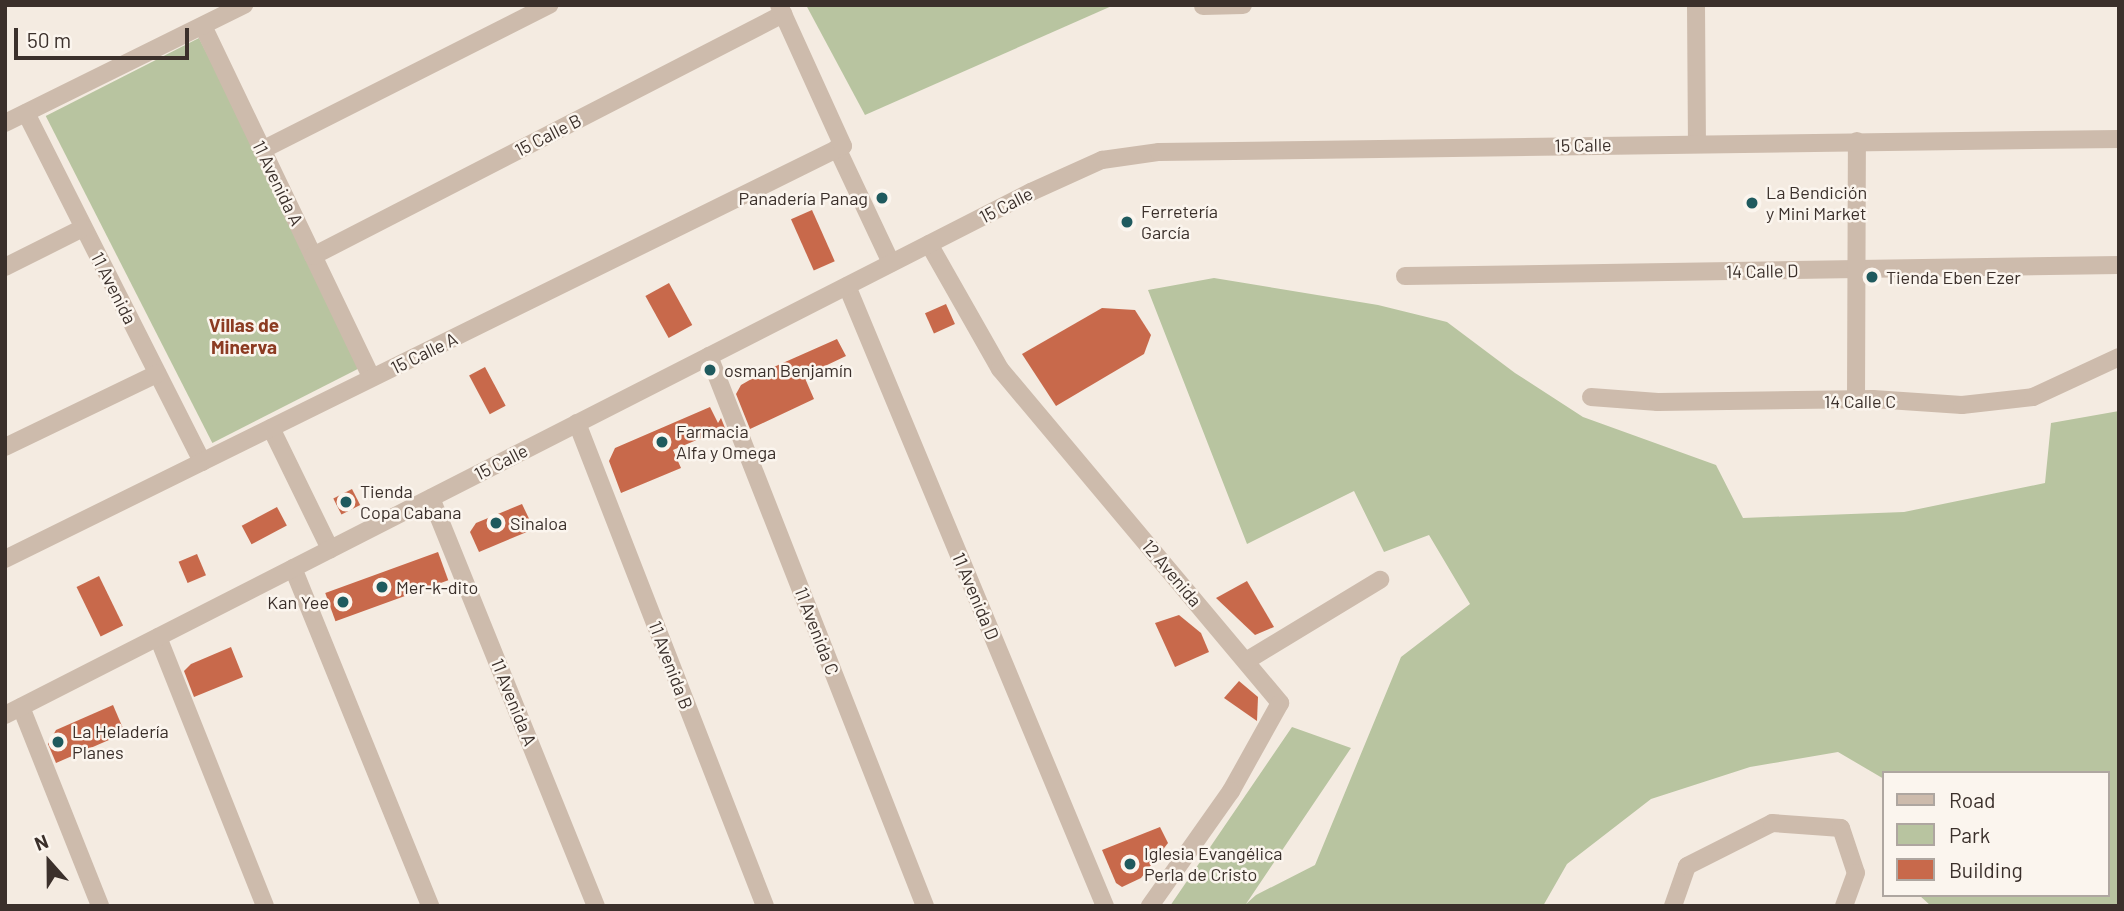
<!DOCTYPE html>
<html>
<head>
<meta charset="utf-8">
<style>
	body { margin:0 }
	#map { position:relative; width:2124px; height:911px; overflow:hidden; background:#f4ebe1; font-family:Barlow,sans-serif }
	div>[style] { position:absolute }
	.green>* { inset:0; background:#b8c4a0; transform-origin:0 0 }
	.building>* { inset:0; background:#c8694b; transform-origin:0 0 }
	.minor>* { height:18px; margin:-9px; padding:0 9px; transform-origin:9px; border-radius:9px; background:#cdbbac }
	.tertiary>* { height:18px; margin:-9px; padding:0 9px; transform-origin:9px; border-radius:9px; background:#cdbbac }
	.dots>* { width:19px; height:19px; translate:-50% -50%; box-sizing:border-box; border:4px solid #fbf5ee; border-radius:50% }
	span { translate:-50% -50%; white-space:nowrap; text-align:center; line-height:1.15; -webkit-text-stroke:5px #fbf5ee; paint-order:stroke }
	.street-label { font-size:18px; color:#3b302b }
	.poi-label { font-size:18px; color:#3b302b }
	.left { translate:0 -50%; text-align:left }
	.right { translate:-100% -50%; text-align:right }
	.neighbourhood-label { font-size:19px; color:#8c3b22; font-weight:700 }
	.frame { position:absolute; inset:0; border:7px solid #3b302b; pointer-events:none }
	.legend { position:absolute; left:1882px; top:771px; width:228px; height:126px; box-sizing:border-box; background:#fbf5ee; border:2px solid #aea6a0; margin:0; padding:9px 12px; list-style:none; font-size:21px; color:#3b302b }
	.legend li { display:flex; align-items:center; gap:14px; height:35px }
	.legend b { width:35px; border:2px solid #aea6a0 }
	.north { position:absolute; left:14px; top:827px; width:70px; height:70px; -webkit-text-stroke:5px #fbf5ee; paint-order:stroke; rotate:339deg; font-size:19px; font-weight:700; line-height:28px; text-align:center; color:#3b302b }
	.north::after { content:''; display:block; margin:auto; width:24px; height:32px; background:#3b302b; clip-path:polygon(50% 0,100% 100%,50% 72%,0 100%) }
	.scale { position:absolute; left:14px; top:28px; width:175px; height:32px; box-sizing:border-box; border:4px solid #3b302b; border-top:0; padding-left:9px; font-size:21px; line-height:24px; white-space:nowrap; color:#3b302b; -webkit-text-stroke:5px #fbf5ee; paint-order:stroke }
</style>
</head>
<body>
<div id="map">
	<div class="green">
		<div style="clip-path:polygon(806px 5px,1114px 5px,865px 115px)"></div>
		<div style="left:199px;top:38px;width:367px;height:172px;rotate:63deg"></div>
		<div style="clip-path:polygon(1214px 278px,1378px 305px,1447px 322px,1515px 373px,1583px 417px,1716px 465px,1743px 518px,1904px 512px,2045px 483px,2051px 423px,2119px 411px,2119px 906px,1931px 906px,1919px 895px,2108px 895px,2108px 773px,1884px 773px,1884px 779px,1838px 752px,1750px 767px,1651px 799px,1567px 864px,1543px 906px,1170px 906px,1292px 727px,1351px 748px,1246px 904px,1256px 895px,1315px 865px,1401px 657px,1470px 604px,1429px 535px,1384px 552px,1354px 491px,1247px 544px,1148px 290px)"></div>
	</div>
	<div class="building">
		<div style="left:812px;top:210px;width:56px;height:23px;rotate:66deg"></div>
		<div style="left:669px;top:283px;width:48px;height:27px;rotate:61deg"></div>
		<div style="left:946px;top:304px;width:22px;height:23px;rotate:66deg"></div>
		<div style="clip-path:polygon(1102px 308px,1135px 310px,1151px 335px,1144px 354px,1056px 406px,1022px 354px)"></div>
		<div style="clip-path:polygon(837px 339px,846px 356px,804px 376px,814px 399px,750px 429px,736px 394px,741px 385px,767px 370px)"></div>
		<div style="left:485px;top:367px;width:44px;height:18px;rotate:62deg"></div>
		<div style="clip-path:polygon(710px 407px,718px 423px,721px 418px,725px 428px,673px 450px,681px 468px,621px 493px,609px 461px,615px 448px)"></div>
		<div style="left:352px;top:489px;width:18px;height:21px;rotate:63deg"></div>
		<div style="clip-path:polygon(522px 504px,534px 529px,479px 552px,470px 532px,476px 523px)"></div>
		<div style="left:277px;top:507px;width:21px;height:40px;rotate:62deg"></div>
		<div style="left:438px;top:552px;width:30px;height:120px;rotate:70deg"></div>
		<div style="left:197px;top:554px;width:23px;height:20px;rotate:67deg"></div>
		<div style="left:99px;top:576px;width:55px;height:25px;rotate:64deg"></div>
		<div style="clip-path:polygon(1247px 581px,1274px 627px,1255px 635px,1216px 598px)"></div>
		<div style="clip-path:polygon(1179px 615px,1201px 633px,1209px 652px,1175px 667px,1155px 623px)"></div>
		<div style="clip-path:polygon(231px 647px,243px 677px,194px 697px,184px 671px,191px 664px)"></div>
		<div style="clip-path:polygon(1239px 681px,1258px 697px,1257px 721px,1224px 698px)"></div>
		<div style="clip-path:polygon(113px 705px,125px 733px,56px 763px,48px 744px,56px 730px)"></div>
		<div style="clip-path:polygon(1160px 827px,1168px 843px,1141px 878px,1122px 887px,1116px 883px,1102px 850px)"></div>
	</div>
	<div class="minor">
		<div style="left:1696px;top:5px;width:138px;rotate:89.6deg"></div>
		<div style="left:1203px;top:6px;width:40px;rotate:-1.4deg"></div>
		<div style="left:203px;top:26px;width:390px;rotate:64.4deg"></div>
		<div style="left:26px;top:113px;width:391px;rotate:63.2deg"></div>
		<div style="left:5px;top:123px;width:267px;rotate:-26.3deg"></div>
		<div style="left:837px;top:148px;width:127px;rotate:64.8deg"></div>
		<div style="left:262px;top:150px;width:322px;rotate:-26.8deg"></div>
		<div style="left:929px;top:244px;width:144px;rotate:60.4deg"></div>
		<div style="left:1000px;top:369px;width:436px;rotate:50deg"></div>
		<div style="left:1280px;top:703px;width:101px;rotate:119.1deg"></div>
		<div style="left:1231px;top:791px;width:141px;rotate:125.2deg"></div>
		<div style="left:313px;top:256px;width:529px;rotate:-27.24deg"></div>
		<div style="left:5px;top:267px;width:87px;rotate:-26.6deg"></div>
		<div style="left:1405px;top:276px;width:714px;rotate:-0.88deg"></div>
		<div style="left:709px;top:356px;width:591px;rotate:68.56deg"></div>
		<div style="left:1591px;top:397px;width:67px;rotate:4.3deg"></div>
		<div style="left:1658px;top:402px;width:215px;rotate:-0.8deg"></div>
		<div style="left:1873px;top:399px;width:89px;rotate:3.9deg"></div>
		<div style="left:1962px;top:405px;width:71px;rotate:-6.4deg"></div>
		<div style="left:2033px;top:397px;width:95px;rotate:-24.9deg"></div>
		<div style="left:1856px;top:401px;width:260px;rotate:-89.8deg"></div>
		<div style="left:577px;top:423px;width:518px;rotate:68.73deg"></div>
		<div style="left:271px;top:428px;width:135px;rotate:64deg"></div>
		<div style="left:5px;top:447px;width:169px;rotate:-25.7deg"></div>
		<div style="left:431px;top:498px;width:440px;rotate:68deg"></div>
		<div style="left:5px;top:559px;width:934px;rotate:-26.24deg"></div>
		<div style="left:843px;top:146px;width:155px;rotate:-114.4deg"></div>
		<div style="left:293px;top:568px;width:365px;rotate:67.9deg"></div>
		<div style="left:158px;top:637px;width:289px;rotate:68.3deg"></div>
		<div style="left:1246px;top:661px;width:157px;rotate:-31.2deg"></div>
		<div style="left:21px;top:707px;width:214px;rotate:68.3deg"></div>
		<div style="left:1673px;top:906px;width:42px;rotate:-70.7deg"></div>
		<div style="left:1687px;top:866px;width:95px;rotate:-26.8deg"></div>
		<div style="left:1772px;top:823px;width:69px;rotate:4.1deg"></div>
		<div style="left:1841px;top:828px;width:47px;rotate:71.6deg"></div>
		<div style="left:1856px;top:873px;width:35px;rotate:110deg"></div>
	</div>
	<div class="tertiary">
		<div style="left:847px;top:286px;width:672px;rotate:67.41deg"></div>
		<div style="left:5px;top:715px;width:1152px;rotate:-27.01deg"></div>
		<div style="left:1031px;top:192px;width:78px;rotate:-24.3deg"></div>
		<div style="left:1102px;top:160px;width:58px;rotate:-8deg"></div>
		<div style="left:1159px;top:152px;width:960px;rotate:-0.78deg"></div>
	</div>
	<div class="dots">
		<div style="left:882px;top:198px;background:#1f5a5e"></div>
		<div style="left:1752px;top:203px;background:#1f5a5e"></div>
		<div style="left:1127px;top:222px;background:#1f5a5e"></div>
		<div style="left:1872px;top:277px;background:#1f5a5e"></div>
		<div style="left:710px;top:370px;background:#1f5a5e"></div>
		<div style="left:662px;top:442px;background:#1f5a5e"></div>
		<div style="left:346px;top:502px;background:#1f5a5e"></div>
		<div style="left:496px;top:523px;background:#1f5a5e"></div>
		<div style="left:382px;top:587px;background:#1f5a5e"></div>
		<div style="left:343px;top:602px;background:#1f5a5e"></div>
		<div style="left:58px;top:742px;background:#1f5a5e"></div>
		<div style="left:1130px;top:864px;background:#1f5a5e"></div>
	</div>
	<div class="street-label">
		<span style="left:548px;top:135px;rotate:-27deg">15 Calle B</span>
		<span style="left:1583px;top:145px;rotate:-1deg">15 Calle</span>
		<span style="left:278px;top:183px;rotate:64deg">11 Avenida A</span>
		<span style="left:1006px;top:205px;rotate:-27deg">15 Calle</span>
		<span style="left:1762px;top:271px;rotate:-1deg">14 Calle D</span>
		<span style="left:114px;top:288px;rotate:63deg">11 Avenida</span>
		<span style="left:424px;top:353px;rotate:-26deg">15 Calle A</span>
		<span style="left:1860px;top:401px">14 Calle C</span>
		<span style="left:501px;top:462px;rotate:-27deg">15 Calle</span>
		<span style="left:1172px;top:573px;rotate:50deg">12 Avenida</span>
		<span style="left:976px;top:596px;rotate:67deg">11 Avenida D</span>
		<span style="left:817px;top:631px;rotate:69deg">11 Avenida C</span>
		<span style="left:671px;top:665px;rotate:69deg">11 Avenida B</span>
		<span style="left:514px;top:702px;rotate:68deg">11 Avenida A</span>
	</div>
	<div class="poi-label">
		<span class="left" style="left:1766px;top:203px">La Bendición<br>y Mini Market</span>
		<span class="right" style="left:868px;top:198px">Panadería Panag</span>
		<span class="left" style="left:1141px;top:222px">Ferretería<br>García</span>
		<span class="left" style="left:1886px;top:277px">Tienda Eben Ezer</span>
		<span class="left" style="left:724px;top:370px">osman Benjamín</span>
		<span class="left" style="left:676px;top:442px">Farmacia<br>Alfa y Omega</span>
		<span class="left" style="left:360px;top:502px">Tienda<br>Copa Cabana</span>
		<span class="left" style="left:510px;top:523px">Sinaloa</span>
		<span class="left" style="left:396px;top:587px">Mer-k-dito</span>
		<span class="right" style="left:329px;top:602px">Kan Yee</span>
		<span class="left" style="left:72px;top:742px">La Heladería<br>Planes</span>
		<span class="left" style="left:1144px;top:864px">Iglesia Evangélica<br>Perla de Cristo</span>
	</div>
	<div class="neighbourhood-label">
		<span style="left:244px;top:336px">Villas de<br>Minerva</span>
	</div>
	<div class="frame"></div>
	<ul class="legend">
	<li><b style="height:9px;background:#cdbbac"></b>Road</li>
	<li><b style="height:19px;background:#b8c4a0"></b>Park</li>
	<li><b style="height:19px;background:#c8694b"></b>Building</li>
	</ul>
	<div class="north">N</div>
	<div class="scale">50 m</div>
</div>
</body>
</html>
